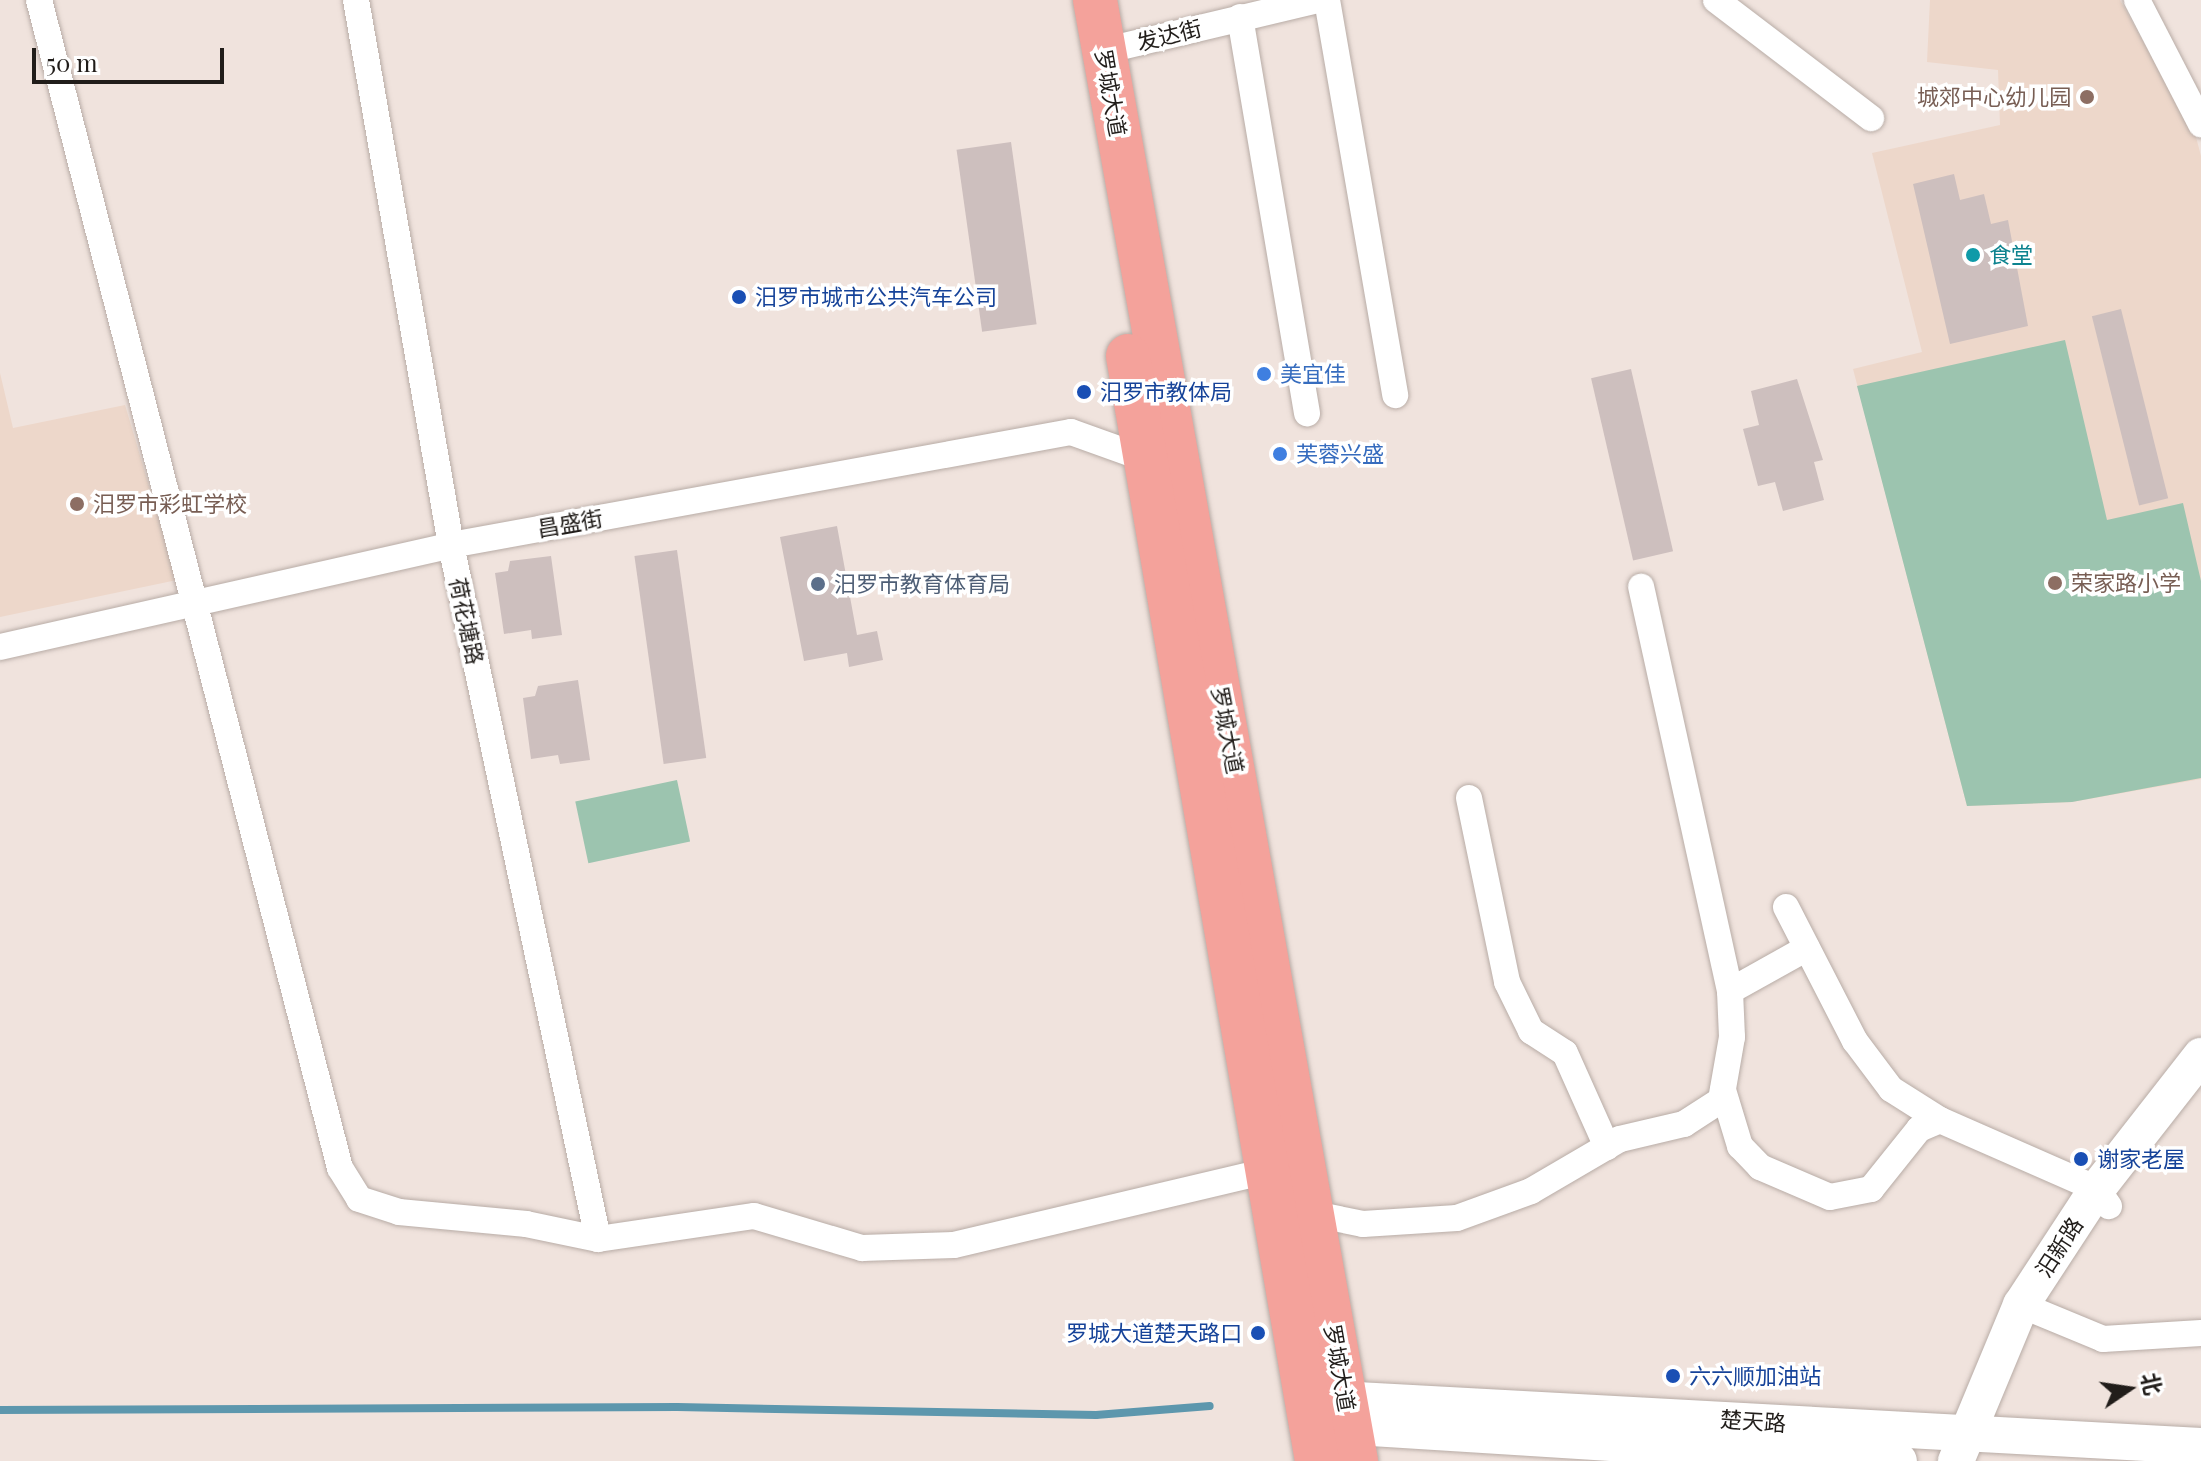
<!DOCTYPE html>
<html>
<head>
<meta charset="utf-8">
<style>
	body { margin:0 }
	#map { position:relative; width:2201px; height:1461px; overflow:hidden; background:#f0e3dd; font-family:"Playfair Display","Noto Sans SC",serif }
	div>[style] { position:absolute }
	.education>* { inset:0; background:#edd7ca }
	.green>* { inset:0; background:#9cc4af; transform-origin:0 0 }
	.stream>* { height:8px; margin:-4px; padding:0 4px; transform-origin:4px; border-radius:4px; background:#5d97ad }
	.building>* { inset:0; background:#cdbfbe; transform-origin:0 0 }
	.roads { filter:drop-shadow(0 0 2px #b8aca6) drop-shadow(0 0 2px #b8aca6) }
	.street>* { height:26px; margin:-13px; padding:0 13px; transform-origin:13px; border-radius:13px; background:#fff }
	.secondary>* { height:36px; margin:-18px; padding:0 18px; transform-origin:18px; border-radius:18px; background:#fff }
	.highway>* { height:44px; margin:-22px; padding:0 22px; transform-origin:22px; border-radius:22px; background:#f4a29b }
	.dots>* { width:22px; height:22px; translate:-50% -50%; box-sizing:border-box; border:4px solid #fff; border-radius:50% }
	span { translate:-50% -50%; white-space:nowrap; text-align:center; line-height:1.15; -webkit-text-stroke:7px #fff; paint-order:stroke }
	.street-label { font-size:22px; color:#211d1a }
	.education-label { font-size:22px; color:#785e54 }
	.right { translate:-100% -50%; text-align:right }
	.left { translate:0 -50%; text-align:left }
	.culture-label { font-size:22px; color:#0d838f }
	.transit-label { font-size:22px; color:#164399 }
	.shop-label { font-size:22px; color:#366cbe }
	.service-label { font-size:22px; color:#4e5e75 }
	.north { position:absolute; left:2089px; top:1349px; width:80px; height:80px; -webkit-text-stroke:6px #fff; paint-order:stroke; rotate:77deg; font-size:22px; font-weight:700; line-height:32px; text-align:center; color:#211d1a }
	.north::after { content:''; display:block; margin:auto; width:28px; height:36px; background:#211d1a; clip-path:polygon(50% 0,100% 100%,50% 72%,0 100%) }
	.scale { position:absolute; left:32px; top:48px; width:192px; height:36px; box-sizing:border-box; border:4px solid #211d1a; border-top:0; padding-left:10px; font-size:24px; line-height:28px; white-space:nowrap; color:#211d1a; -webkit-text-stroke:6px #fff; paint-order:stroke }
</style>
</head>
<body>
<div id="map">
	<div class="education">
		<div style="clip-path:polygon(1930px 0,2120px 0,2196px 137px,2201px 156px,2201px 779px,2072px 802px,1967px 806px,1853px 369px,1922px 352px,1872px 153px,2000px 125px,1998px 70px,1927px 62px)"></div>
		<div style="clip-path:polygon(0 373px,13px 428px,125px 405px,177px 580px,0 617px)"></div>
	</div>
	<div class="green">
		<div style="clip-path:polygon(2065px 340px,2107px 520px,2183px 503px,2201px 581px,2201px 778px,2072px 802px,1967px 806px,1857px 386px)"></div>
		<div style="left:677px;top:780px;width:63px;height:104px;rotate:78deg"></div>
	</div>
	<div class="stream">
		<div style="left:0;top:1410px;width:677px;rotate:-0.25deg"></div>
		<div style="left:677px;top:1407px;width:419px;rotate:1.1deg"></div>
		<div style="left:1096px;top:1415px;width:114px;rotate:-4.5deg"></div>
	</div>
	<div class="building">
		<div style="left:1011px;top:142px;width:184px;height:55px;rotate:82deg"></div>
		<div style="clip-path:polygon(1954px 174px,1960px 200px,1984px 194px,1991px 224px,2008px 220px,2028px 326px,1950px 344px,1913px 184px)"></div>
		<div style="left:2121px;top:309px;width:195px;height:30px;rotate:76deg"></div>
		<div style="left:1631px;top:369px;width:187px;height:41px;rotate:77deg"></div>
		<div style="clip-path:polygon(1797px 379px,1823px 460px,1814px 462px,1824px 500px,1783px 511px,1775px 482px,1758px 486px,1743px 429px,1759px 425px,1751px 391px)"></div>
		<div style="clip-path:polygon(837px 526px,857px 635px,877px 631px,883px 660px,849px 667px,847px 653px,804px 661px,780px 537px)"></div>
		<div style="left:677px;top:550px;width:210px;height:43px;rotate:82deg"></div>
		<div style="clip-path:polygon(551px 556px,562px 635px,532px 639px,531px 630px,504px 634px,495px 573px,508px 571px,510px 561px)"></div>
		<div style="clip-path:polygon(578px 680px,590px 760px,560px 764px,558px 755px,531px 759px,523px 698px,535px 696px,538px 686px)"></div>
	</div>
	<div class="roads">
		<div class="street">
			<div style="left:39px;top:0;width:1206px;rotate:75.55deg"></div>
			<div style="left:340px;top:1168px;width:36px;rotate:58deg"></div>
			<div style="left:359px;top:1199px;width:42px;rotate:18deg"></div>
			<div style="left:399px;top:1212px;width:128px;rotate:5.4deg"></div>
			<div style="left:526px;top:1224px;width:74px;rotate:11.8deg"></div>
			<div style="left:598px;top:1239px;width:158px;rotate:-8.4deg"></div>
			<div style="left:754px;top:1216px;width:113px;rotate:16.5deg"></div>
			<div style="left:862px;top:1248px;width:92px;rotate:-1.9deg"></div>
			<div style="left:954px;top:1245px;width:321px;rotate:-13.3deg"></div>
			<div style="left:356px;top:0;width:553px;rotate:80.11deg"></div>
			<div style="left:451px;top:545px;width:709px;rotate:78.04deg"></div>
			<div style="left:1327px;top:0;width:401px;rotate:80.2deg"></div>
			<div style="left:1716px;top:0;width:195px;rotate:37.3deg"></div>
			<div style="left:2137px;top:0;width:140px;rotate:62.7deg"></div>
			<div style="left:1240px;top:17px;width:402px;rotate:80.4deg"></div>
			<div style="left:1116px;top:48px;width:207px;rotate:-13.4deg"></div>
			<div style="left:0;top:647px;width:462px;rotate:-12.7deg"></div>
			<div style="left:451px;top:545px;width:630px;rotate:-10.33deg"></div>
			<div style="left:1071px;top:432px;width:74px;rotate:19.7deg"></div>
			<div style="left:1469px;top:798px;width:188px;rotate:78.3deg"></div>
			<div style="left:1507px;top:982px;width:55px;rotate:63.9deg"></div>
			<div style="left:1531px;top:1031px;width:40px;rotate:32.9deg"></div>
			<div style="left:1565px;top:1053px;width:103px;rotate:65.9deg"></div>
			<div style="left:1786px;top:907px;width:151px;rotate:62.8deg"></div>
			<div style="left:1855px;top:1041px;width:60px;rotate:53.1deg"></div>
			<div style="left:1891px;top:1089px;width:58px;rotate:32.3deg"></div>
			<div style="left:1730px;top:991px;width:88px;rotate:-29.2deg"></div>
			<div style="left:1723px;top:1090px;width:59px;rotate:73.1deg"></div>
			<div style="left:1740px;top:1146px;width:29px;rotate:46deg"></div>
			<div style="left:1760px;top:1167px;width:76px;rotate:23.2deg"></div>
			<div style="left:1830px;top:1197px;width:42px;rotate:-11deg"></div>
			<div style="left:1871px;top:1189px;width:77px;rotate:-51.3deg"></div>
			<div style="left:1919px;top:1129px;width:23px;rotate:-23deg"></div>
			<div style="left:1940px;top:1120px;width:171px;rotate:23.7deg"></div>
			<div style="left:2097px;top:1189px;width:21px;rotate:55deg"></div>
			<div style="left:1314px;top:1214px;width:50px;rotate:11.5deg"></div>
			<div style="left:1363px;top:1224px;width:94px;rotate:-3.7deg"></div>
			<div style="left:1457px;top:1218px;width:79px;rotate:-20deg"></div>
			<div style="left:1531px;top:1191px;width:103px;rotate:-30.3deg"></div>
			<div style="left:1620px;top:1139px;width:66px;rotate:-13.2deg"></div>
			<div style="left:1684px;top:1124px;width:44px;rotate:-33deg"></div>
			<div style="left:1721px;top:1100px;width:64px;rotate:-80.1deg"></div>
			<div style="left:1732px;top:1037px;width:46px;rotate:-92.5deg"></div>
			<div style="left:1730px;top:991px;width:414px;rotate:-102.4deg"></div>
			<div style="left:2021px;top:1305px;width:89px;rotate:22.5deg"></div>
			<div style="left:2103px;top:1339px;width:98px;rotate:-3.5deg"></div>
		</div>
		<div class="secondary">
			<div style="left:1320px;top:1398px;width:882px;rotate:3.12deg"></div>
			<div style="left:1324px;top:1425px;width:576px;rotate:3.58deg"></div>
			<div style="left:1956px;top:1461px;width:169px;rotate:-67.4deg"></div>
			<div style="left:2021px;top:1305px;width:139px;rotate:-56.8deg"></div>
			<div style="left:2097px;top:1189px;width:169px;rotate:-52deg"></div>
		</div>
		<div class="highway">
			<div style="left:1095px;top:0;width:1484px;rotate:79.87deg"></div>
			<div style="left:1128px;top:356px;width:1121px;rotate:80.29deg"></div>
		</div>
	</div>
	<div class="dots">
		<div style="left:2087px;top:97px;background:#8d6e63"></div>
		<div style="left:1973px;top:255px;background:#0f9aa8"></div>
		<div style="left:739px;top:297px;background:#1a4fb4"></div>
		<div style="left:1264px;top:374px;background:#3f7fe0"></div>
		<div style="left:1084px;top:392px;background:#1a4fb4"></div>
		<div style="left:1280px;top:454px;background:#3f7fe0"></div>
		<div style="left:77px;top:504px;background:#8d6e63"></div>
		<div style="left:2055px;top:583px;background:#8d6e63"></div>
		<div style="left:818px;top:584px;background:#5c6f8a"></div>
		<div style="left:2081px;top:1159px;background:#1a4fb4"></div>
		<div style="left:1258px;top:1333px;background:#1a4fb4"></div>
		<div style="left:1673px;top:1376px;background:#1a4fb4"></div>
	</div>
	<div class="street-label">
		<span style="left:1169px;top:35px;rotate:-14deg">发达街</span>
		<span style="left:1111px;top:93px;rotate:80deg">罗城大道</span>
		<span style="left:570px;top:523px;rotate:-10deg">昌盛街</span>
		<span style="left:467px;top:621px;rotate:78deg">荷花塘路</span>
		<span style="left:1228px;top:730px;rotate:79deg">罗城大道</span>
		<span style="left:2059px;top:1247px;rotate:-57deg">汨新路</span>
		<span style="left:1340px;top:1368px;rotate:80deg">罗城大道</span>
		<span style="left:1753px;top:1421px;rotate:4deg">楚天路</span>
	</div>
	<div class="education-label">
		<span class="right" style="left:2071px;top:97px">城郊中心幼儿园</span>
		<span class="left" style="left:93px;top:504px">汨罗市彩虹学校</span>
		<span class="left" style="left:2071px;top:583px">荣家路小学</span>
	</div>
	<div class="culture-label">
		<span class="left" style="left:1989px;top:255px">食堂</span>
	</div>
	<div class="transit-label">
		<span class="left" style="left:755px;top:297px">汨罗市城市公共汽车公司</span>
		<span class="left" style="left:1100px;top:392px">汨罗市教体局</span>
		<span class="left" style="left:2097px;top:1159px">谢家老屋</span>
		<span class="right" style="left:1242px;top:1333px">罗城大道楚天路口</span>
		<span class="left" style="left:1689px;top:1376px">六六顺加油站</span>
	</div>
	<div class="shop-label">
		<span class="left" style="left:1280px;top:374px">美宜佳</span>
		<span class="left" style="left:1296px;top:454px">芙蓉兴盛</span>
	</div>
	<div class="service-label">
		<span class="left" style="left:834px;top:584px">汨罗市教育体育局</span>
	</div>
	<div class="north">北</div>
	<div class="scale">50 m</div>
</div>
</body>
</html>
